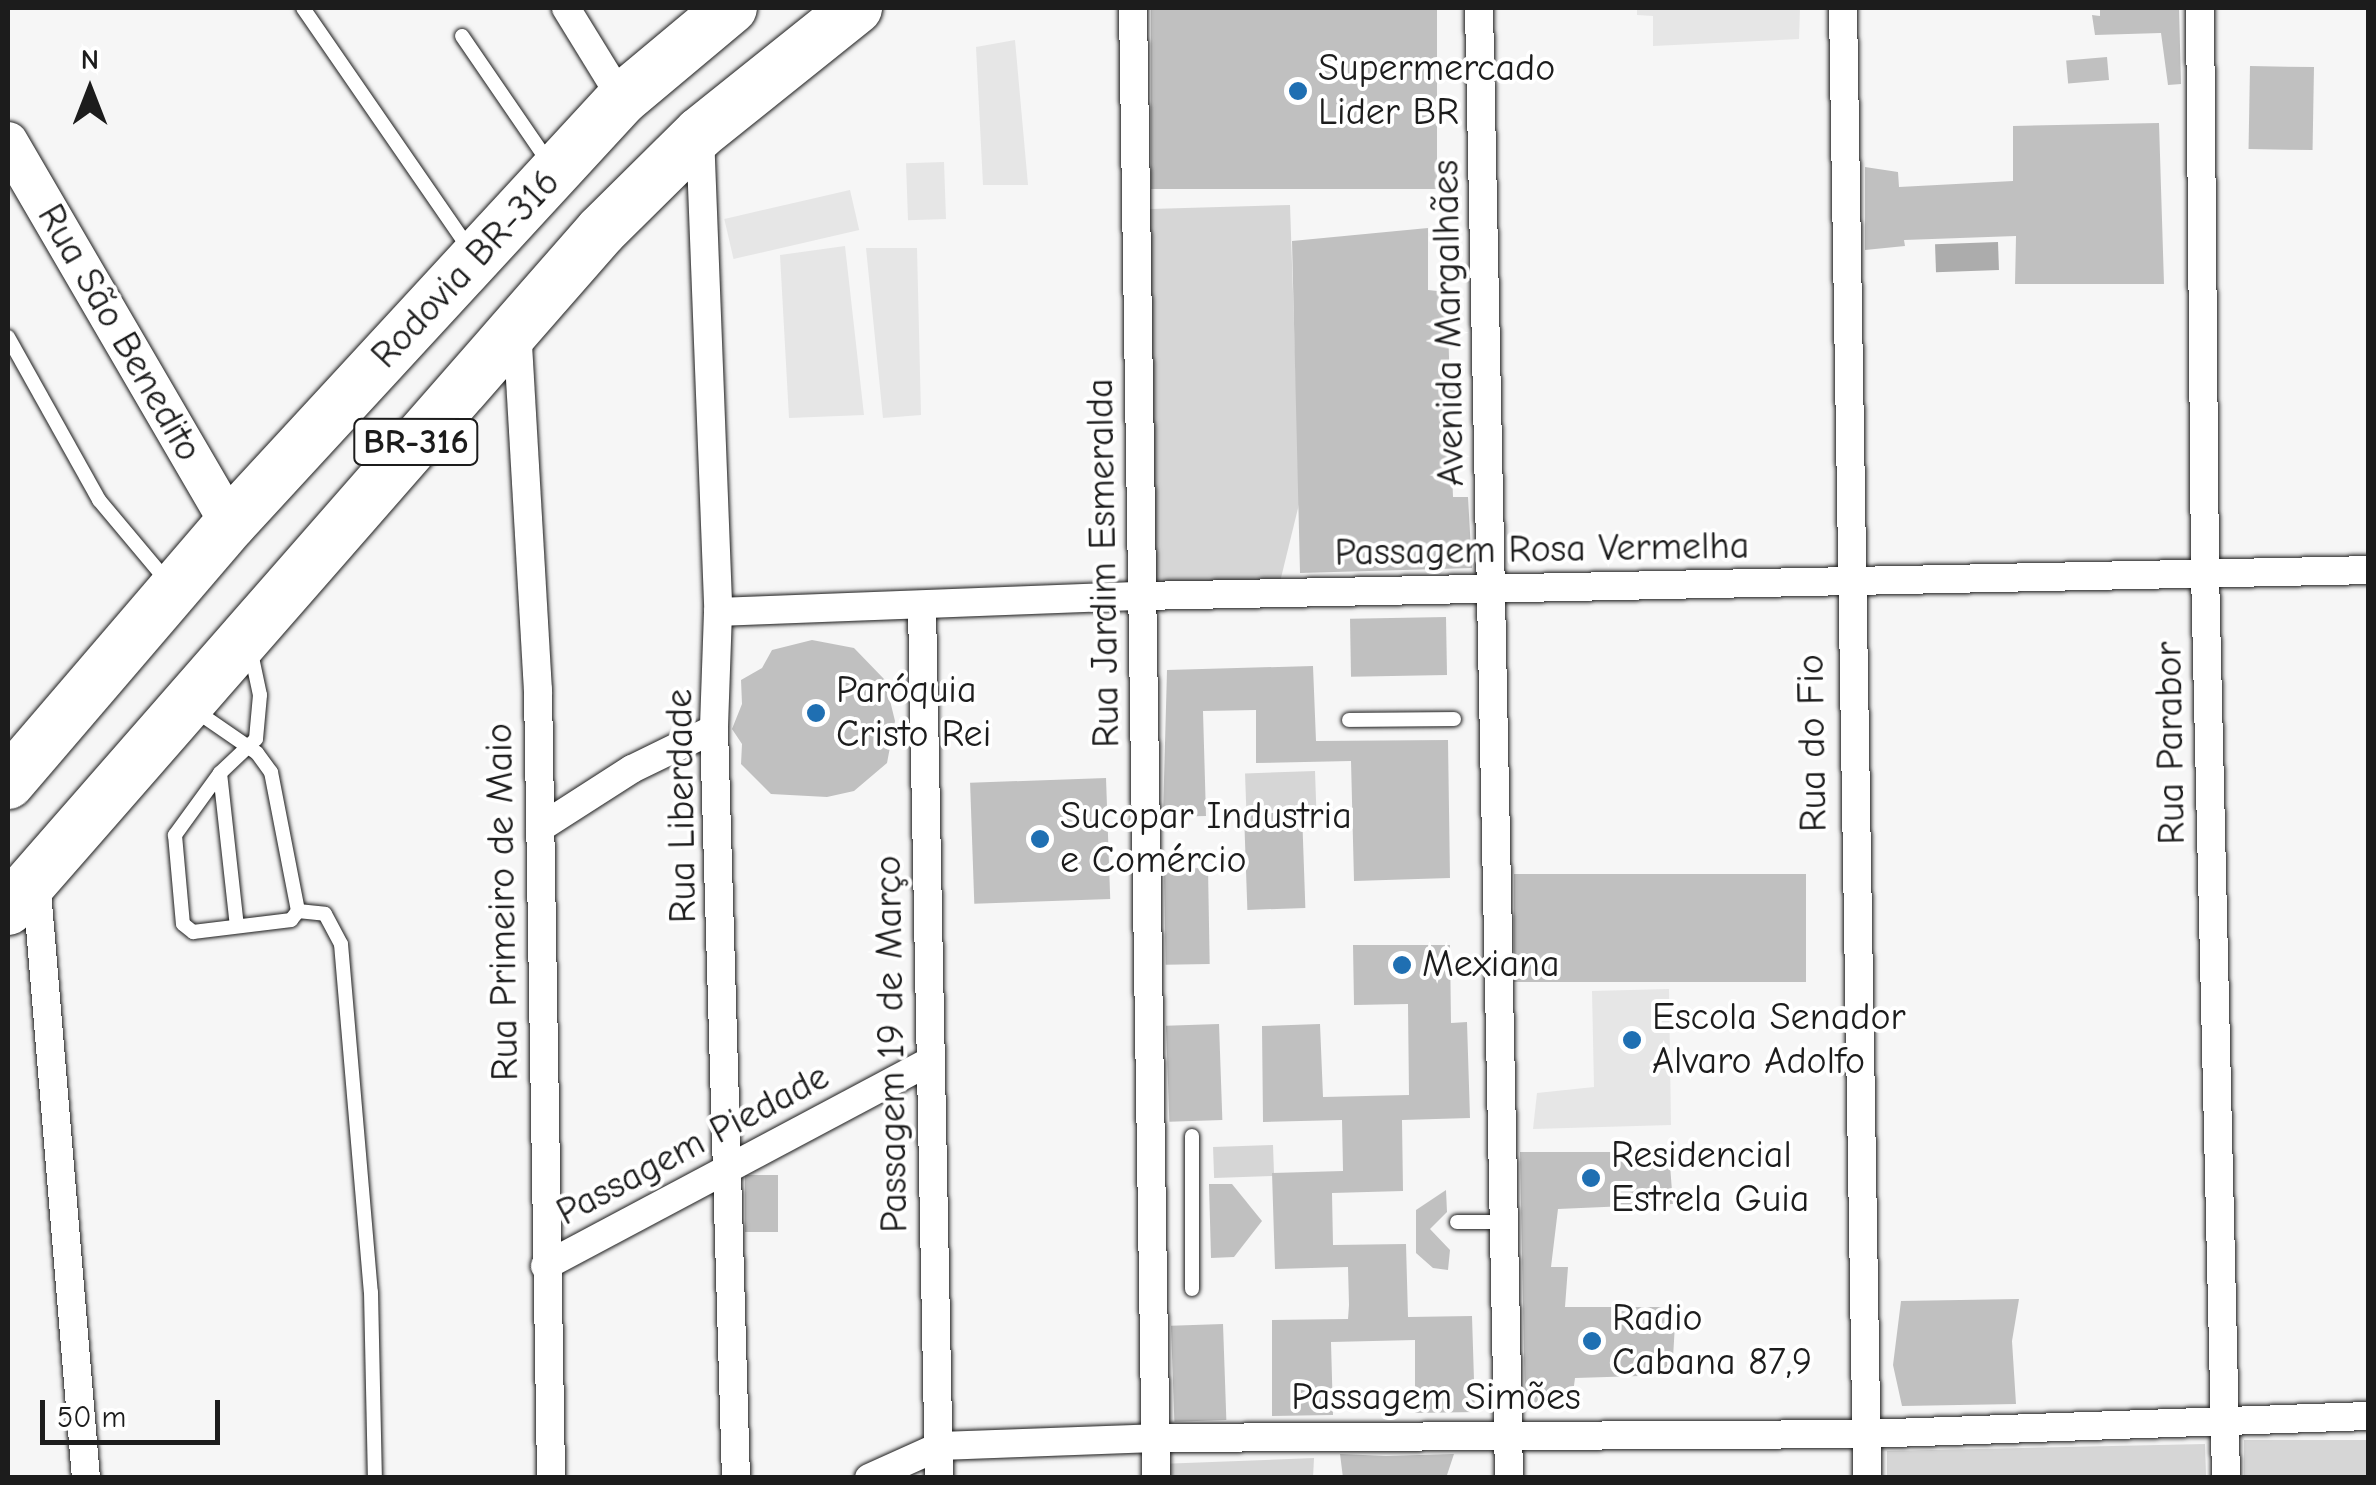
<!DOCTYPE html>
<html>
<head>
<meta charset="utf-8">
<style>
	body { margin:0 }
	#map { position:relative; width:2376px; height:1485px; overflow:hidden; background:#f6f6f6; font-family:"Comic Neue",sans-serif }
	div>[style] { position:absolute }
	.built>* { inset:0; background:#e6e6e6; transform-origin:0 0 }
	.green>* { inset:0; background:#d6d6d6; transform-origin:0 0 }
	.water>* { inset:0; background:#acacac; transform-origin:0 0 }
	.building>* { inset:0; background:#c0c0c0; transform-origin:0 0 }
	.roads { filter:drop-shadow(0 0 2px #1c1c1c) drop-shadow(0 0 2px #1c1c1c) }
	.lane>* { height:14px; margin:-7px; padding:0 7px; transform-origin:7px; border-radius:7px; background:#fff }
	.street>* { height:28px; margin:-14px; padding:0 14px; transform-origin:14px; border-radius:14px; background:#fff }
	.secondary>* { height:40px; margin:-20px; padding:0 20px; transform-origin:20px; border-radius:20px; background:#fff }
	.highway>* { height:52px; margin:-26px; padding:0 26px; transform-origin:26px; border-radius:26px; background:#fff }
	.dots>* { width:28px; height:28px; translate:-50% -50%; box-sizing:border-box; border:5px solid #fff; border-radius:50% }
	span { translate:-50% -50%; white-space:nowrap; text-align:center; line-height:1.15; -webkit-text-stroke:8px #fff; paint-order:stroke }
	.shield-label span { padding:2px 8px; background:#fff; border:2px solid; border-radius:8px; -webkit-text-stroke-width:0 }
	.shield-label { font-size:35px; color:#1c1c1c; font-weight:700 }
	.poi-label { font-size:38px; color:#1c1c1c }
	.left { translate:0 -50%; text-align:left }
	.street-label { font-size:38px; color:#1c1c1c }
	.frame { position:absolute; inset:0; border:10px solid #1c1c1c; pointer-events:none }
	.north { position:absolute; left:40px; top:40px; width:100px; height:100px; -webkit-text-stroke:8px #fff; paint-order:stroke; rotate:0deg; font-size:28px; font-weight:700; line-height:40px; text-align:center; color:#1c1c1c }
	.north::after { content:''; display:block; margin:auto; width:35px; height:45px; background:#1c1c1c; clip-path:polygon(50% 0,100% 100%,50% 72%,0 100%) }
	.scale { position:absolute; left:40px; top:1400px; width:180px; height:45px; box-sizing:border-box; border:5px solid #1c1c1c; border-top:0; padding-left:12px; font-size:30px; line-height:35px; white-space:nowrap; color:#1c1c1c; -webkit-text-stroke:8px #fff; paint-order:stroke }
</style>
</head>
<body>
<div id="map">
	<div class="built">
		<div style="clip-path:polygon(1637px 8px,1800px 8px,1799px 39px,1653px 46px,1653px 16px,1637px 15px)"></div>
		<div style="clip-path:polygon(1015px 40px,1028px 185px,983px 185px,976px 47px)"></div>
		<div style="left:944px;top:162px;width:57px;height:38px;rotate:88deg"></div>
		<div style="left:850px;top:190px;width:41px;height:129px;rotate:77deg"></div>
		<div style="clip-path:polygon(845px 246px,864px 415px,789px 418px,780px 255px)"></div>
		<div style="clip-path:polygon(866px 248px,917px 248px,921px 415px,883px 418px)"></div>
		<div style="clip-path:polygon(1669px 989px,1671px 1125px,1533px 1129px,1537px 1093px,1594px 1087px,1592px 991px)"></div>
	</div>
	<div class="green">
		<div style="clip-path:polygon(1290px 205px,1300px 500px,1280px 582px,1153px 586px,1150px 209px)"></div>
		<div style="left:1315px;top:771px;width:38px;height:70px;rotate:88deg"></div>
		<div style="left:1273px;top:1145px;width:31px;height:60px;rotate:88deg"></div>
		<div style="left:2368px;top:1440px;width:37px;height:124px;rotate:90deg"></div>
		<div style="clip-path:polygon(2205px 1444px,2206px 1477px,1887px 1477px,1887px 1451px)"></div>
		<div style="clip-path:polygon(1314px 1458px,1313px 1478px,1160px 1477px,1159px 1464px)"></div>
	</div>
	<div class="water">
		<div style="left:1998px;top:242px;width:28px;height:63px;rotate:88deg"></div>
	</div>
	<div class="building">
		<div style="left:1151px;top:8px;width:286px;height:181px"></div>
		<div style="clip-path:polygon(2100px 8px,2179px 8px,2181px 84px,2168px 85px,2161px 33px,2095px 35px,2092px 15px,2100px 16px)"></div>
		<div style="left:2107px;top:57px;width:23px;height:41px;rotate:85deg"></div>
		<div style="left:2250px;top:66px;width:64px;height:83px;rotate:1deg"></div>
		<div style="clip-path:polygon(2159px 123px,2164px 284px,2015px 284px,2016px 236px,1904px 240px,1905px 246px,1865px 250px,1865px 167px,1898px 172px,1899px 187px,2013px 181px,2013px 126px)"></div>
		<div style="clip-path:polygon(1428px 228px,1428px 290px,1447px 292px,1450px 390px,1459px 390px,1459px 416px,1450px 417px,1453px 497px,1468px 497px,1472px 568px,1300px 573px,1292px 241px)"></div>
		<div style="left:1446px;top:617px;width:58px;height:96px;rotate:89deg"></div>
		<div style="clip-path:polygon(812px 640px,854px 648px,885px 680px,895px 721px,887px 763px,854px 791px,827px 797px,771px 794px,741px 764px,742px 744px,732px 729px,742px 704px,741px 680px,762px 668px,772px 650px)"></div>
		<div style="clip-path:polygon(1313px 666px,1316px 741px,1448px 740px,1450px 878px,1354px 881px,1351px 761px,1256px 763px,1256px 710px,1203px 711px,1206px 816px,1163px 817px,1167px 670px)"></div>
		<div style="left:1106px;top:778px;width:121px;height:136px;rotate:88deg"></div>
		<div style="left:1302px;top:812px;width:96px;height:58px;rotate:88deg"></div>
		<div style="left:1208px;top:868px;width:96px;height:44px;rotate:89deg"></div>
		<div style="left:1806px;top:874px;width:108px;height:292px;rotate:90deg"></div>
		<div style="clip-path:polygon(1353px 945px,1450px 945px,1451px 1023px,1467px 1022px,1470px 1118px,1402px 1120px,1403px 1191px,1332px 1193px,1333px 1245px,1406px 1244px,1408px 1317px,1472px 1316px,1475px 1412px,1415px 1413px,1415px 1340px,1331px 1342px,1333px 1415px,1272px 1416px,1272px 1320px,1348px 1319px,1349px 1305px,1348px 1267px,1275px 1269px,1272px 1173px,1343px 1171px,1342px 1120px,1263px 1122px,1262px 1026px,1320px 1024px,1323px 1097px,1409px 1095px,1408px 1004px,1354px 1005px)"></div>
		<div style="left:1219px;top:1024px;width:96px;height:53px;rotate:88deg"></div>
		<div style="clip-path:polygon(1520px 1152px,1669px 1152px,1673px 1204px,1558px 1209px,1551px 1267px,1568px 1267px,1565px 1307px,1676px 1307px,1672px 1375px,1575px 1378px,1572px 1401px,1525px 1403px)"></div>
		<div style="left:778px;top:1175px;width:57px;height:33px;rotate:90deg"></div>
		<div style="clip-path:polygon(1209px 1184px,1232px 1184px,1262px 1221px,1234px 1257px,1211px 1258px)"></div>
		<div style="clip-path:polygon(1446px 1190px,1447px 1212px,1430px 1229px,1450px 1250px,1448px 1270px,1433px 1268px,1416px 1253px,1416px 1210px)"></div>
		<div style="clip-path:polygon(2019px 1299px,2012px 1341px,2016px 1404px,1902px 1406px,1893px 1365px,1901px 1301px)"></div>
		<div style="left:1223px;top:1324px;width:96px;height:52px;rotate:88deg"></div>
		<div style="clip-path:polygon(1340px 1454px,1386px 1456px,1454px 1454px,1446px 1478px,1343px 1478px)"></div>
	</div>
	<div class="roads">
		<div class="lane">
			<div style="left:303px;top:8px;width:294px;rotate:55.4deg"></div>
			<div style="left:462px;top:36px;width:154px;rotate:55.6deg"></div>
			<div style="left:8px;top:337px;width:187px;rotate:60.8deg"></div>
			<div style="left:99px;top:500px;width:106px;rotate:50deg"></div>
			<div style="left:250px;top:648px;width:48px;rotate:78deg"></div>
			<div style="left:260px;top:695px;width:44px;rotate:95.2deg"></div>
			<div style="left:256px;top:739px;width:50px;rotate:136.6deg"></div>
			<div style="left:220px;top:773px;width:77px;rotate:126deg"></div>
			<div style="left:175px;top:835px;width:89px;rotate:84.9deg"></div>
			<div style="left:183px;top:924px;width:13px;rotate:39deg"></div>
			<div style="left:193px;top:932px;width:99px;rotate:-7deg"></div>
			<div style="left:291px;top:920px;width:11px;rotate:-52deg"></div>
			<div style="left:196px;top:711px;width:74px;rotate:34.5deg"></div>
			<div style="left:257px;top:753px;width:24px;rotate:54deg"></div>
			<div style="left:271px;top:772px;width:142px;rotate:79deg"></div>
			<div style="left:1349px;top:720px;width:105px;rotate:-0.5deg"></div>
			<div style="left:220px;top:773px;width:154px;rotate:83.7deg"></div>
			<div style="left:298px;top:911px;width:27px;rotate:6deg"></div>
			<div style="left:325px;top:914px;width:34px;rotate:62deg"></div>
			<div style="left:341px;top:944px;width:349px;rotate:85.1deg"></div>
			<div style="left:371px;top:1292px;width:186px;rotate:88.8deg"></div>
			<div style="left:1192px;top:1136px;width:153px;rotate:90deg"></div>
			<div style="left:1457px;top:1222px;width:47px"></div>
		</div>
		<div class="street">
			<div style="left:566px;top:8px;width:107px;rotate:58.4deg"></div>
			<div style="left:1133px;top:8px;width:1470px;rotate:89.1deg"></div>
			<div style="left:1479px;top:8px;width:1470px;rotate:88.83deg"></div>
			<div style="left:1843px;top:8px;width:1470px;rotate:89.06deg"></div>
			<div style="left:2200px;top:8px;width:564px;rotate:89.49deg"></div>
			<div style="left:2205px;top:572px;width:906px;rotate:88.67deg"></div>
			<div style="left:700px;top:134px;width:478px;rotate:87.8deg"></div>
			<div style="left:718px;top:612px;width:117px;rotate:92deg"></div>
			<div style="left:714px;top:729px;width:749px;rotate:88.32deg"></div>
			<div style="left:517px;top:327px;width:364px;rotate:86.7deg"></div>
			<div style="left:538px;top:690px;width:788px;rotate:89.05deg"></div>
			<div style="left:922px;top:608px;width:870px;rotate:88.88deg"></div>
			<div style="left:718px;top:612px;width:424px;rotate:-2.2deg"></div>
			<div style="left:1142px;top:596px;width:1226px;rotate:-1.21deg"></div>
			<div style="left:540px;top:828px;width:109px;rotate:-32.7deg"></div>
			<div style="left:632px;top:769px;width:91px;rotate:-26deg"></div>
			<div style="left:36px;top:879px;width:601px;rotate:85.23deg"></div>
			<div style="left:545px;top:1266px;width:434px;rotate:-28deg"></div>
			<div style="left:869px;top:1478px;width:78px;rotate:-24.3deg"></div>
			<div style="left:940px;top:1446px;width:215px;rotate:-2.1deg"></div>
			<div style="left:1155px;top:1438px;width:710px;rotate:-0.32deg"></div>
			<div style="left:1865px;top:1434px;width:503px;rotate:-2.05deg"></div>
		</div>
		<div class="secondary">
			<div style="left:8px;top:142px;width:442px;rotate:59.8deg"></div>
		</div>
		<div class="highway">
			<div style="left:8px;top:783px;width:341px;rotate:-49.4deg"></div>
			<div style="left:230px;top:524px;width:578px;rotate:-47.31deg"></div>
			<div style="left:622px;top:99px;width:142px;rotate:-39.9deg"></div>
			<div style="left:8px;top:909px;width:901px;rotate:-48.83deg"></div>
			<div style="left:601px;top:231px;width:139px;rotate:-44.7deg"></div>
			<div style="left:700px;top:133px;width:200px;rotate:-38.7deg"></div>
		</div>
	</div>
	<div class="dots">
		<div style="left:1298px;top:91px;background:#1f6fb2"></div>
		<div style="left:816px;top:713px;background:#1f6fb2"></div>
		<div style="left:1040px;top:839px;background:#1f6fb2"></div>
		<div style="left:1402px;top:965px;background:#1f6fb2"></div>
		<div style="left:1632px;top:1040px;background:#1f6fb2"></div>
		<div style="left:1591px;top:1178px;background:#1f6fb2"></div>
		<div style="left:1592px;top:1341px;background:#1f6fb2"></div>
	</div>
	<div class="shield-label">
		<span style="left:416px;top:442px">BR-316</span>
	</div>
	<div class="poi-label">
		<span class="left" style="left:1318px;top:91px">Supermercado<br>Lider BR</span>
		<span class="left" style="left:836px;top:713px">Paróquia<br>Cristo Rei</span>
		<span class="left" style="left:1060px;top:839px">Sucopar Industria<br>e Comércio</span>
		<span class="left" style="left:1422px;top:965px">Mexiana</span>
		<span class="left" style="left:1652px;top:1040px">Escola Senador<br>Alvaro Adolfo</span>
		<span class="left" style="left:1611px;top:1178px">Residencial<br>Estrela Guia</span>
		<span class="left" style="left:1612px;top:1341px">Radio<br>Cabana 87,9</span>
	</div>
	<div class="street-label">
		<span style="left:466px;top:269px;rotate:-47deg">Rodovia BR-316</span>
		<span style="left:1449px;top:323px;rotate:-91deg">Avenida Margalhães</span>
		<span style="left:119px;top:333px;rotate:60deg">Rua São Benedito</span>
		<span style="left:1542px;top:550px;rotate:-1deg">Passagem Rosa Vermelha</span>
		<span style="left:1104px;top:563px;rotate:-91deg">Rua Jardim Esmeralda</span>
		<span style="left:1813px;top:743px;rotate:-91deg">Rua do Fio</span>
		<span style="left:2171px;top:743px;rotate:-91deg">Rua Parabor</span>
		<span style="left:682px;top:806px;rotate:-91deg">Rua Liberdade</span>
		<span style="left:503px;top:902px;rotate:-91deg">Rua Primeiro de Maio</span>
		<span style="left:892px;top:1044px;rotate:-91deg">Passagem 19 de Março</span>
		<span style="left:693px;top:1145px;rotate:-28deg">Passagem Piedade</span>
		<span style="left:1436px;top:1398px">Passagem Simões</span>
	</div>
	<div class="frame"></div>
	<div class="north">N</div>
	<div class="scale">50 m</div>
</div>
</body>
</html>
